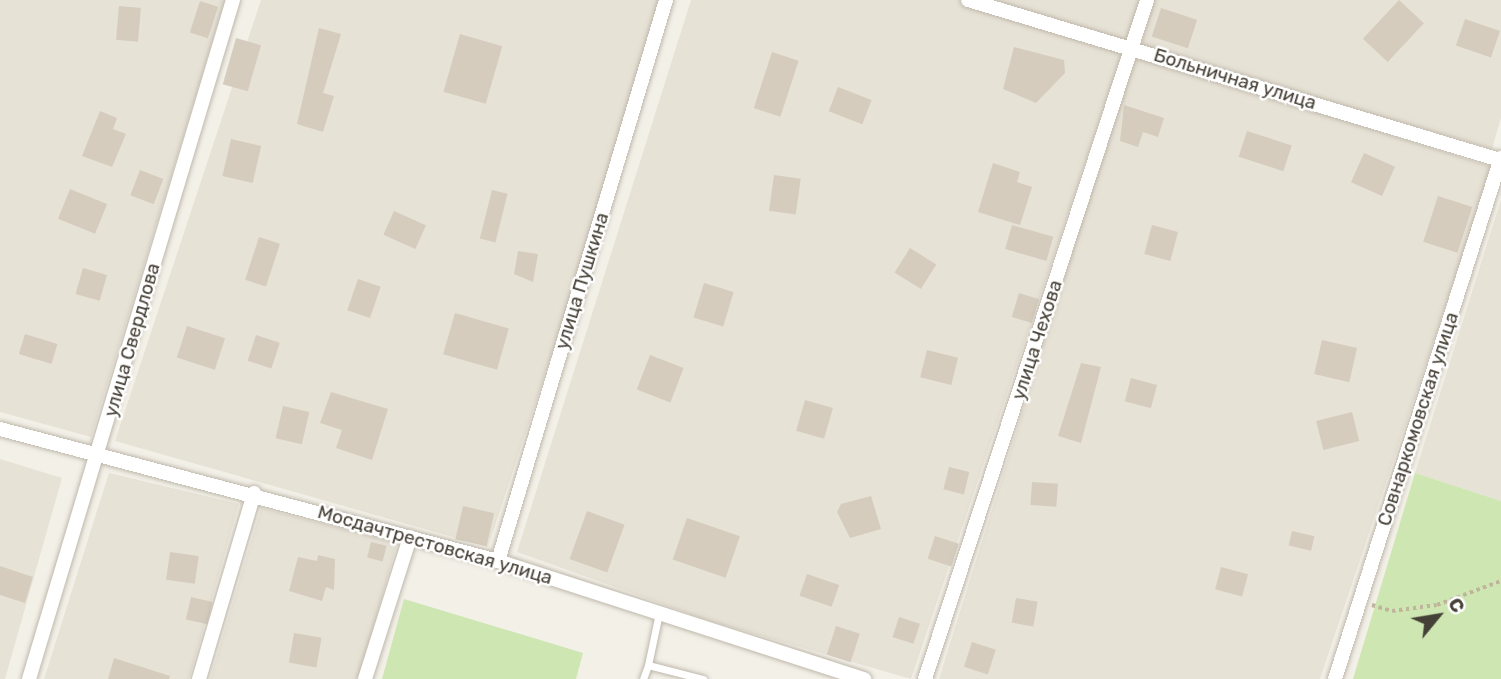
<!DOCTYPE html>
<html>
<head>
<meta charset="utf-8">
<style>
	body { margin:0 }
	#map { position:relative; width:1501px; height:679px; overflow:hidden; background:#f3f0e8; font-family:Rubik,sans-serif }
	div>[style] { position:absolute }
	.residential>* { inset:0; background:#e7e2d6 }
	.green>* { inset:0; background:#cde6b2 }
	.building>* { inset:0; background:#d5ccbd; transform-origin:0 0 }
	.path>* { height:3.5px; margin-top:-1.75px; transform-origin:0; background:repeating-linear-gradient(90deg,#c0b49c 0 3.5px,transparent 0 7px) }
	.roads { filter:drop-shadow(0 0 2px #bfb8ab) drop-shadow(0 0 2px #bfb8ab) }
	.lane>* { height:7px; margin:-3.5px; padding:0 3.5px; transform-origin:3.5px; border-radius:3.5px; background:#fff }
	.street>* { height:14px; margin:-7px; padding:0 7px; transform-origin:7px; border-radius:7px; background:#fff }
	span { translate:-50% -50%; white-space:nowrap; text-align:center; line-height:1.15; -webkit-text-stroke:5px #fff; paint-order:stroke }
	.street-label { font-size:19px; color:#464137 }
	.north { position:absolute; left:1403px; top:581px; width:70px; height:70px; -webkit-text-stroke:5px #fff; paint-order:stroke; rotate:60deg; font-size:19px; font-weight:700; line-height:28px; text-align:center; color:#464137 }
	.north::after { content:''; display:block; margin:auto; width:24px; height:32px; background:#464137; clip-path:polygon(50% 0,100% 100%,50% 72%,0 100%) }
</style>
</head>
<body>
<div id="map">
	<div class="residential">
		<div style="clip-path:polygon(0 0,225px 0,91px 437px,0 412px)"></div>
		<div style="clip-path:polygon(261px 0,668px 0,488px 547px,115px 441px)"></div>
		<div style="clip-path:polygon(691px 0,1140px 0,911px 679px,710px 621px,517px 552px)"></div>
		<div style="clip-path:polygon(1154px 0,1501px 0,1501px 118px,1492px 149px,1141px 45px)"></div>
		<div style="clip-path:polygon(1134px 55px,1492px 167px,1320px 679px,939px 679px)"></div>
		<div style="clip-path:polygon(1501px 200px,1501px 501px,1415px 473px)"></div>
		<div style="clip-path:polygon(0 459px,62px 478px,5px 679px,0 679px)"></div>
		<div style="clip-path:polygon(109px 473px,239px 504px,189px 679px,44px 679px)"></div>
		<div style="clip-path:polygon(261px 508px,397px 543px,359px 679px,210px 679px)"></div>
	</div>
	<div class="green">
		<div style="clip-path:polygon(1415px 473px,1501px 501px,1501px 679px,1353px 679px)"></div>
		<div style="clip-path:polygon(404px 599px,583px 653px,576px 679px,382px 679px)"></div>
	</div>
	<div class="building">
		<div style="left:1399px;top:0;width:34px;height:53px;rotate:43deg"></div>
		<div style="left:200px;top:1px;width:19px;height:33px;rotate:18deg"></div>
		<div style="left:119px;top:6px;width:22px;height:34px;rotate:5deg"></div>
		<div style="left:1161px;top:8px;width:38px;height:30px;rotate:18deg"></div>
		<div style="left:1465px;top:19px;width:37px;height:28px;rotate:19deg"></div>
		<div style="clip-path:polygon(319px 28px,341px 34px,323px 93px,334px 96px,323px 132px,297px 124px)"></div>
		<div style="left:460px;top:34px;width:44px;height:60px;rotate:16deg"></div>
		<div style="left:236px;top:38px;width:26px;height:48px;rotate:16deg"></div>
		<div style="clip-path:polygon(1014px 47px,1064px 60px,1065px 73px,1036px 103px,1003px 89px)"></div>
		<div style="left:772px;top:52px;width:28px;height:59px;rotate:18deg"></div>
		<div style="left:838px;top:87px;width:36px;height:26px;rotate:21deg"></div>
		<div style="clip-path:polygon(1124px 105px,1164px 118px,1158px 137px,1143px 132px,1138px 147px,1120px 141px)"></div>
		<div style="clip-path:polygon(100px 111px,117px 118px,113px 129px,126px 134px,112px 167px,82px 156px)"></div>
		<div style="left:1247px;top:131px;width:47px;height:27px;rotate:18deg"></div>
		<div style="left:231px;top:139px;width:31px;height:38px;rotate:13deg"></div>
		<div style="left:1364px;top:153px;width:34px;height:32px;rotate:24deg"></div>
		<div style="clip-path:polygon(993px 163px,1020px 172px,1017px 182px,1032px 187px,1020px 225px,978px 212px)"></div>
		<div style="left:140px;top:170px;width:25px;height:27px;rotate:21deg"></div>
		<div style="left:774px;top:175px;width:27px;height:36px;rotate:8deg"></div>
		<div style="left:70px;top:189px;width:40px;height:32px;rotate:22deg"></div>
		<div style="left:492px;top:190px;width:16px;height:50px;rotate:14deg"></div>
		<div style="left:1438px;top:196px;width:36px;height:48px;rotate:18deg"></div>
		<div style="left:394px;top:211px;width:35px;height:26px;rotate:24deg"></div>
		<div style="left:1012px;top:225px;width:43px;height:25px;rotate:16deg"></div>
		<div style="left:1152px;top:225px;width:27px;height:30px;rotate:15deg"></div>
		<div style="left:259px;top:237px;width:22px;height:45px;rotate:18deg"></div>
		<div style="left:910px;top:248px;width:31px;height:29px;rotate:32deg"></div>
		<div style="clip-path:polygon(518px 251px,538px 254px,533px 282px,514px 274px)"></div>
		<div style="left:83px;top:268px;width:25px;height:27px;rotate:16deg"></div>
		<div style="left:358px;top:279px;width:24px;height:33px;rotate:19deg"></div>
		<div style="left:704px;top:283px;width:31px;height:36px;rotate:17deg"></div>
		<div style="left:1019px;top:293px;width:21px;height:25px;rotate:17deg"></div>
		<div style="left:455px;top:313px;width:56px;height:43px;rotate:16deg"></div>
		<div style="left:187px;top:326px;width:40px;height:33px;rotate:18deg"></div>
		<div style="left:25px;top:334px;width:34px;height:21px;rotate:17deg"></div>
		<div style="left:256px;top:335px;width:25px;height:27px;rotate:18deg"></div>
		<div style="left:1322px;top:340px;width:36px;height:35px;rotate:13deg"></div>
		<div style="left:927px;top:350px;width:32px;height:28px;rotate:14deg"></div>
		<div style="left:650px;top:355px;width:36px;height:37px;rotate:21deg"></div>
		<div style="clip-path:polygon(1081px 363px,1101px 367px,1081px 443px,1058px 436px)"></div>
		<div style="left:1131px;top:378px;width:27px;height:24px;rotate:15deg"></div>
		<div style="clip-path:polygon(331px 392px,388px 409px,372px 460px,336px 448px,342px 430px,320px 423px)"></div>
		<div style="left:805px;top:400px;width:29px;height:32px;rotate:16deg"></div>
		<div style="left:283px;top:406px;width:27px;height:33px;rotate:13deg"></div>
		<div style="left:1352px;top:412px;width:30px;height:37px;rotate:76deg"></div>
		<div style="left:949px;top:467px;width:21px;height:23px;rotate:14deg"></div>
		<div style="left:1032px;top:482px;width:26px;height:23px;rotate:4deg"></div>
		<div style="clip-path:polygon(871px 496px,881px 529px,850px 538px,837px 512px,841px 504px)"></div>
		<div style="left:463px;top:506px;width:32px;height:34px;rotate:13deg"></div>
		<div style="left:587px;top:511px;width:40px;height:51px;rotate:20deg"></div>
		<div style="left:687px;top:518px;width:56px;height:44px;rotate:19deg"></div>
		<div style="left:1292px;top:531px;width:23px;height:15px;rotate:13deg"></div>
		<div style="left:935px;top:536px;width:25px;height:24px;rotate:18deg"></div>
		<div style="left:371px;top:542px;width:16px;height:16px;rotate:14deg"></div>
		<div style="left:170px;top:552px;width:29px;height:28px;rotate:8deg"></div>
		<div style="clip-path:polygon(318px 555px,335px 559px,334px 590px,326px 587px,322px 601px,289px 591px,298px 557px,317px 561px)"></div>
		<div style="clip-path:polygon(0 566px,33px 577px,25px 603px,0 595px)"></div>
		<div style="left:1221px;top:567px;width:28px;height:23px;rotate:15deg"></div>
		<div style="left:807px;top:574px;width:34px;height:23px;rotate:19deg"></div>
		<div style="left:191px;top:597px;width:22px;height:23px;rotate:13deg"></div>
		<div style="left:1016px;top:598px;width:22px;height:25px;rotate:10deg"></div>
		<div style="left:899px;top:617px;width:22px;height:21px;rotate:18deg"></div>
		<div style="left:836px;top:626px;width:25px;height:30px;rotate:18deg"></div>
		<div style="left:294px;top:633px;width:28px;height:30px;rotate:10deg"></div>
		<div style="left:972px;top:642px;width:25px;height:26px;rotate:18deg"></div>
		<div style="clip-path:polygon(114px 658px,170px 676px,169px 679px,108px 679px)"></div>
	</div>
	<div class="path">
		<div style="left:1372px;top:605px;width:21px;rotate:17deg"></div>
		<div style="left:1392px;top:611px;width:45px;rotate:-7.6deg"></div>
		<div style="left:1437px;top:605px;width:68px;rotate:-20.6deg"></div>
	</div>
	<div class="roads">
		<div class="lane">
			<div style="left:659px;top:613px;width:53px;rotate:101.9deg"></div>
			<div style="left:648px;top:665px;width:57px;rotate:14.3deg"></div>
			<div style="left:643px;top:679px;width:15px;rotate:-70deg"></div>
		</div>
		<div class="street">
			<div style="left:968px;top:0;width:556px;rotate:16.74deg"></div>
			<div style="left:0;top:429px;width:515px;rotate:14.85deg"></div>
			<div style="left:498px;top:561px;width:385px;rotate:17.9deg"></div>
			<div style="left:498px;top:561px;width:586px;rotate:-73.33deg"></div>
			<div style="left:29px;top:679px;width:709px;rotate:-73.28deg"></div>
			<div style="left:199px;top:679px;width:194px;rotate:-73.5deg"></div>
			<div style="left:365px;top:679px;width:149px;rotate:-72.4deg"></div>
			<div style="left:925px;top:679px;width:714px;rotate:-71.89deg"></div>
			<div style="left:1335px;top:679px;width:547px;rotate:-72.33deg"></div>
		</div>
	</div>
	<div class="street-label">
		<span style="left:1235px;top:79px;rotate:17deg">Больничная улица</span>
		<span style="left:582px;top:281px;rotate:-73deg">улица Пушкина</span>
		<span style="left:132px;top:340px;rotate:-74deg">улица Свердлова</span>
		<span style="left:1037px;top:340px;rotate:-72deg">улица Чехова</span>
		<span style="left:1418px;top:419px;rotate:-72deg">Совнаркомовская улица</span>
		<span style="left:435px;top:545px;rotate:16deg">Мосдачтрестовская улица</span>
	</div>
	<div class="north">С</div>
</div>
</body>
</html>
